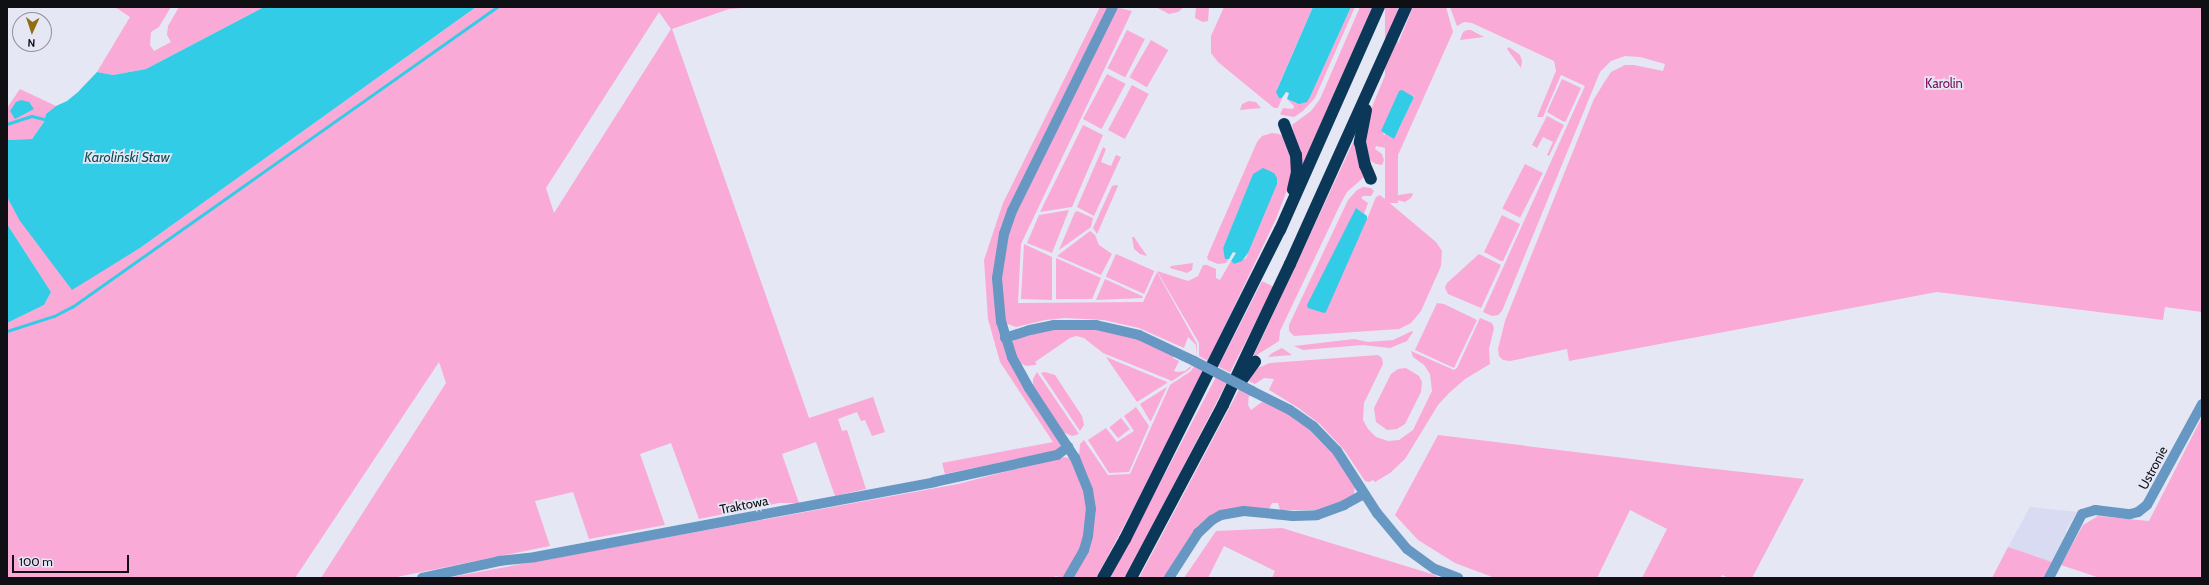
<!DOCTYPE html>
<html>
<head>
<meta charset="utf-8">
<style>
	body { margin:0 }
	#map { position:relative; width:2209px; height:585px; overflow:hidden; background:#e5e7f5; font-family:Cabin,sans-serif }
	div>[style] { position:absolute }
	.built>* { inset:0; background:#d8dbf1 }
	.green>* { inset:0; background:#faaad6; transform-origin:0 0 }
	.water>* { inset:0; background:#32cce6 }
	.stream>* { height:2.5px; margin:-1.25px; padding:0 1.25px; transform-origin:1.25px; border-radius:1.25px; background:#32cce6 }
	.minor>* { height:10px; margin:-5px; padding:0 5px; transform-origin:5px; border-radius:5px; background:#6698c3 }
	.highway>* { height:12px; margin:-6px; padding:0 6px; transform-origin:6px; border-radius:6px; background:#0b3859 }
	.minor-bridge>* { height:10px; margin:-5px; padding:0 5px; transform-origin:5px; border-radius:5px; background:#6698c3 }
	span { translate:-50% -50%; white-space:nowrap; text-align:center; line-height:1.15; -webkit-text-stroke:3.5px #e5e7f5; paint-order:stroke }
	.park-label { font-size:13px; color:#790b56 }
	.street-label { font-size:13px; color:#0f0f14 }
	.water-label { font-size:14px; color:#0b4c56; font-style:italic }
	.frame { position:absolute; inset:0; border:8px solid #0f0f14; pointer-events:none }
	.north { position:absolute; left:12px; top:12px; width:40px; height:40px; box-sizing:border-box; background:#e5e7f5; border:1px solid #8f919b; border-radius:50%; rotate:183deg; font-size:11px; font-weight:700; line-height:16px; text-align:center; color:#0f0f14 }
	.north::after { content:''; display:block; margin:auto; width:14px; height:18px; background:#906f14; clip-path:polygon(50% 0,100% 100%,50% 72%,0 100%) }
	.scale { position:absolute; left:12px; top:555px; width:117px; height:18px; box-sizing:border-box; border:2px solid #0f0f14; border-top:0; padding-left:5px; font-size:12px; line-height:14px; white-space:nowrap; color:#0f0f14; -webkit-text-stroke:3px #e5e7f5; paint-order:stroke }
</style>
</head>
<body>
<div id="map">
	<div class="built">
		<div style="clip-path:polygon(2030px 507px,2077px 512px,2066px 530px,2066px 533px,2052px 562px,2008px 547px)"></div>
	</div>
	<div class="green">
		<div style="clip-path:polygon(115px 7px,171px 7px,159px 27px,151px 32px,150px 45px,154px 51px,171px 42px,167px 35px,168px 26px,179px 7px,264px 7px,146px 69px,113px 75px,97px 72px,130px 17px)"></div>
		<div style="clip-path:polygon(evenodd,476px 7px,756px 7px,729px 9px,672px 29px,809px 418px,873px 397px,885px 432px,872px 436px,865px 420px,861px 421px,857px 412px,838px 419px,842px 431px,847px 430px,866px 489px,835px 496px,816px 442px,782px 454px,799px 503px,779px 503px,699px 519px,671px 443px,640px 454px,665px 525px,589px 539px,573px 492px,535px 501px,550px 546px,392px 578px,321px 578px,446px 383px,439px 362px,295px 578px,7px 578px,7px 323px,44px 305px,51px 292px,7px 224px,7px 197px,21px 221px,72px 289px,140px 248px,476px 7px,659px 12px,671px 29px,554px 213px,546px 188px,659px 12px)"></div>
		<div style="clip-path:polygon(1100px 7px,1109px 7px,1010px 207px,996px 312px,1061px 444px,1060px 448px,1059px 450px,945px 474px,942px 463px,1053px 442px,1000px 362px,988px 319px,984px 260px,1003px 203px)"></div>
		<div style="clip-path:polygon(1156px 7px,1184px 7px,1178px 12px,1169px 14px)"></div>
		<div style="clip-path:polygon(1196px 7px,1209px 7px,1208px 21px,1203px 22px,1195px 18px)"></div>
		<div style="clip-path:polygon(1224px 7px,1313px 7px,1277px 89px,1279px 98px,1282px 98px,1278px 108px,1274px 108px,1218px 62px,1211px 53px,1211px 36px)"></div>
		<div style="clip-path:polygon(1351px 7px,1355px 7px,1315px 98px,1303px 111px,1294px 117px,1282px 115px,1280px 114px,1283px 108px,1293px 109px,1294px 106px,1287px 99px,1296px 103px,1310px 97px)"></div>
		<div style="clip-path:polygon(1360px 7px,1372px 7px,1302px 167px,1292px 125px,1311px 111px,1320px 99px)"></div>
		<div style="left:1385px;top:7px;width:13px;height:196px"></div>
		<div style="clip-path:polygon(1413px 7px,1446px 7px,1453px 32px,1398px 155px,1392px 162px,1388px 160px,1388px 152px,1414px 97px,1414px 95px,1383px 134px,1391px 138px,1386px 148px,1376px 146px,1375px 149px,1382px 154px,1384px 160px,1382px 165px,1376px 164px,1369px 160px,1364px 142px,1370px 112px)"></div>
		<div style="clip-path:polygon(1450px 7px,2202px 7px,2202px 312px,2165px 307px,2163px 320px,1937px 292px,1569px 361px,1567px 349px,1510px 361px,1503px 360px,1499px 356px,1498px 349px,1505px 321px,1594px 99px,1605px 81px,1611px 72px,1625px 65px,1634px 65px,1663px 71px,1665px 64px,1640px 57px,1625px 56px,1611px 61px,1600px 72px,1502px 311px,1498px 315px,1492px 316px,1483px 312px,1585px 86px,1561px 75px,1543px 117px,1537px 117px,1556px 71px,1554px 61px,1472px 23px,1464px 22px,1457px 26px)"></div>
		<div style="clip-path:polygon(1119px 8px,1132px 11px,1021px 244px,1018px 303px,1143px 302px,1157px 272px,1197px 344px,1197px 356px,1196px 345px,1188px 337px,1184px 348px,1139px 328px,1104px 320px,1065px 318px,1045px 320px,1016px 327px,1008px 324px,1005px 325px,1001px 280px,1010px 225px,1116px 10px)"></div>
		<div style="left:1127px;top:30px;width:20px;height:43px;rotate:27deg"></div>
		<div style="clip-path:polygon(1467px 30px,1471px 30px,1484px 37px,1460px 40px,1463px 32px)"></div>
		<div style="left:1151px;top:40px;width:20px;height:43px;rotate:30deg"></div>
		<div style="clip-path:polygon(1509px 47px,1520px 55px,1522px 61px,1521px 68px,1507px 49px)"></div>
		<div style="left:1107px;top:74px;width:21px;height:51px;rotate:28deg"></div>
		<div style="clip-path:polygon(1562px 79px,1581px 88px,1566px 121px,1564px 122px,1547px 112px)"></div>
		<div style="left:1132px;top:85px;width:19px;height:51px;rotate:28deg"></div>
		<div style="clip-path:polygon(20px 89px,56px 106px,46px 114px,44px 122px,32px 139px,7px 140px,7px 108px)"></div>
		<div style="clip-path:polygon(1249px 101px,1256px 102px,1261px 108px,1240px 110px,1242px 104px)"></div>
		<div style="clip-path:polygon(1547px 116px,1564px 125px,1549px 156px,1547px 155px,1553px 142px,1543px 137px,1537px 148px,1532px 145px)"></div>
		<div style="clip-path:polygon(1083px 125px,1103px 135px,1072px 207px,1040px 212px)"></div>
		<div style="clip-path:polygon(1272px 133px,1279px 134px,1286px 138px,1292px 165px,1289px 185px,1276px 219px,1208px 361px,1199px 356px,1199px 343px,1157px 271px,1188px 281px,1198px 276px,1203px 265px,1207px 265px,1216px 269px,1216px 278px,1220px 280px,1231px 261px,1234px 264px,1246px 258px,1248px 253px,1253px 175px,1223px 248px,1226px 259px,1229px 259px,1226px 263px,1218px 264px,1208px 260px,1207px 257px,1257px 142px,1262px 136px)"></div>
		<div style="clip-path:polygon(1356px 136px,1364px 177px,1347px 192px,1341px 203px,1280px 331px,1279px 341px,1255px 356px,1254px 355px)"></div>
		<div style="clip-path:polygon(1103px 147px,1106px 149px,1101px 162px,1111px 166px,1116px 155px,1121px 157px,1094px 216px,1077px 207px)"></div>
		<div style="left:1525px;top:164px;width:20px;height:50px;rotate:27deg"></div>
		<div style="clip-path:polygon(1117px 185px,1118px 186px,1097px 234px,1093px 228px,1112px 186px)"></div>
		<div style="clip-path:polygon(1363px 187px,1371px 188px,1374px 191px,1371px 196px,1363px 196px,1361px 198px,1368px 203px,1364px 214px,1358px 209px,1367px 219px,1376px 197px,1380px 195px,1436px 242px,1442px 251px,1441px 266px,1421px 311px,1411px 323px,1399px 329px,1294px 336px,1289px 331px,1289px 325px,1348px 200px,1357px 190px)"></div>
		<div style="clip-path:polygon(1412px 193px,1413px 194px,1411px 198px,1405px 202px,1397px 200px,1392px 196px)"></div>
		<div style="clip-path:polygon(1069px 210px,1052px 253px,1027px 243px,1039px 215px)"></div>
		<div style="clip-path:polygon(1077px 211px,1093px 218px,1091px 227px,1059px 250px,1075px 212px)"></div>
		<div style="clip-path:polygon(1502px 215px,1520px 224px,1503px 261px,1501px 261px,1484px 252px)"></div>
		<div style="clip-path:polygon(1090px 231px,1095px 235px,1099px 245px,1112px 254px,1101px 275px,1057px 256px)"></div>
		<div style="clip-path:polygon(1132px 237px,1134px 237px,1147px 256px,1140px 254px,1134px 249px)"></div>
		<div style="clip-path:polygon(1024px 244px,1052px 257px,1052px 300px,1021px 299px)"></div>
		<div style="left:1116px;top:254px;width:42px;height:25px;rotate:24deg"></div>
		<div style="clip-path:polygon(1479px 254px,1501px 265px,1481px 308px,1448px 294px,1445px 288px,1447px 283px)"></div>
		<div style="clip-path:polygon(1056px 258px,1101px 278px,1092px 299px,1056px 299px)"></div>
		<div style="clip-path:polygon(1193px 263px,1192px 270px,1187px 273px,1170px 268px,1171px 266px)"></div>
		<div style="clip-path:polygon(1105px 279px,1142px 296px,1143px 298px,1096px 300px)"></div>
		<div style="left:1262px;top:281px;width:13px;height:96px;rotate:27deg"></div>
		<div style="clip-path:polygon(1437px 303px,1444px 304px,1477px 320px,1454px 368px,1415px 350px)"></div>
		<div style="clip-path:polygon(1480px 318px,1492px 323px,1494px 328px,1489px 349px,1490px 364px,1465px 379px,1449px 393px,1438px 405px,1405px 459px,1390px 473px,1375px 482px,1373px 480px,1369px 482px,1365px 481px,1345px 451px,1320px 424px,1297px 407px,1269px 390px,1274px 379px,1264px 378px,1255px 384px,1245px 379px,1255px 369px,1270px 363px,1378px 355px,1382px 358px,1383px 364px,1364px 403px,1363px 420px,1368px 429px,1376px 437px,1388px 441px,1399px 440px,1413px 430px,1432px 391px,1430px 374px,1424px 365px,1413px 357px,1411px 351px,1454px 370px,1457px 368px)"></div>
		<div style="clip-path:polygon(1091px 328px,1134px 337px,1174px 355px,1173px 358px,1179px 361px,1174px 371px,1177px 372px,1185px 371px,1192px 365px,1190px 369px,1172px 381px,1103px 353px,1084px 338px,1076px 336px,1070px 338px,1035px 362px,1037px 364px,1035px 365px,1026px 366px,1017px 361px,1012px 343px,1015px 339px,1050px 329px)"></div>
		<div style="clip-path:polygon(1412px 331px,1413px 332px,1407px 341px,1390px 348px,1363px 345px,1303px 350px,1294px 346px,1354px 339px,1368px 342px,1393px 340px)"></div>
		<div style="clip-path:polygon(1282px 348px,1292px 355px,1268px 357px,1272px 353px)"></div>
		<div style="clip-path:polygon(1106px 357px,1167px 382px,1167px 383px,1137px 402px)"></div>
		<div style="clip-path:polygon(1194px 366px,1204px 371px,1139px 498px,1096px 578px,1074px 578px,1084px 559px,1091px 485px,1079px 456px,1080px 444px,1084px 440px,1108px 475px,1130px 474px,1170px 385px,1191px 371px)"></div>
		<div style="clip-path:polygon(1406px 368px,1419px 376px,1422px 382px,1421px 392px,1405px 424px,1397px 429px,1387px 430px,1376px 422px,1374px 408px,1391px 374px,1398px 369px)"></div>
		<div style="clip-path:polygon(1037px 372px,1079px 434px,1072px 436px,1063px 432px,1033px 388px,1033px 379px)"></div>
		<div style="clip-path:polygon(1045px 372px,1055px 375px,1082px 416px,1084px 425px,1080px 431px,1041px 373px)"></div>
		<div style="clip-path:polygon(1216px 377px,1227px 382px,1164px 504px,1124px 578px,1110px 578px)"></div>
		<div style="clip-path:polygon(1167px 387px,1151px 421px,1150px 421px,1140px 404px)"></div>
		<div style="clip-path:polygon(1240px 388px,1249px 395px,1248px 405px,1251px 410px,1262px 402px,1268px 404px,1269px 403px,1302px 422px,1331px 450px,1355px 486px,1354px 494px,1347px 499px,1316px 510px,1280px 510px,1278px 503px,1272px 503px,1269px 509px,1205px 520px,1197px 527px,1166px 578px,1139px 578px)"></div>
		<div style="clip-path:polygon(1136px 407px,1149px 426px,1129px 472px,1109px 473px,1088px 440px,1106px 428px,1117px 442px,1134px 431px,1124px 416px)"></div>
		<div style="clip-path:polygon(2202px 417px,2202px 578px,2100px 578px,2061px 565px,2083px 525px,2098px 516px,2149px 521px)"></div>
		<div style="left:1121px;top:418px;width:14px;height:15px;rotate:51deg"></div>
		<div style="clip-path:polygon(1438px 435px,1697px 467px,1804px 479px,1752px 578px,1729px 578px,1722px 575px,1720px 578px,1642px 578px,1667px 529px,1630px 510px,1597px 578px,1495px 578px,1455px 563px,1418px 540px,1395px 515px)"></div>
		<div style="clip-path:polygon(1063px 457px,1070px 458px,1085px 491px,1087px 516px,1082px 544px,1065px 578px,1055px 576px,1054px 578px,446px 578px,958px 484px)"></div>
		<div style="clip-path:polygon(1282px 528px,1435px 575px,1439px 578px,1272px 578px,1275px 571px,1224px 546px,1208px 578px,1184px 578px,1216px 531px)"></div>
		<div style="clip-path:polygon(2008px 547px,2052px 562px,2044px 578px,1992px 578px)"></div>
	</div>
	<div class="water">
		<div style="clip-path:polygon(264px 7px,476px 7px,140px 248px,72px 290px,20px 221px,7px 197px,7px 140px,32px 139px,44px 122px,46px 114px,56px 106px,67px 101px,78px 92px,97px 72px,113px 75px,146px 69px)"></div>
		<div style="clip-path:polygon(1313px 7px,1351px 7px,1310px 97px,1307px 102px,1299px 104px,1287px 99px,1289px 93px,1286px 92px,1282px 98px,1279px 98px,1276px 92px)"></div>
		<div style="clip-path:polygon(1402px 90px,1414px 97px,1394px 139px,1381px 131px,1399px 91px)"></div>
		<div style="clip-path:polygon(21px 100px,29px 102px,34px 109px,15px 119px,10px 111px,16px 102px)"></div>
		<div style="clip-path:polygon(1263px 168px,1274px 173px,1277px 178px,1277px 184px,1248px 253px,1242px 261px,1234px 264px,1231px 261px,1236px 253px,1233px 252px,1229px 259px,1225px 259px,1223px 248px,1253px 174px)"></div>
		<div style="clip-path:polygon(1356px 208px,1367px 216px,1367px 219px,1326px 312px,1324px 313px,1308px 308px,1307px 305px)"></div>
		<div style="clip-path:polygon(7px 224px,51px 292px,44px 305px,7px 323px)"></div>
	</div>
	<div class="stream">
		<div style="left:7px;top:124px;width:26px;rotate:-18deg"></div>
		<div style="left:32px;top:116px;width:16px;rotate:14deg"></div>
		<div style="left:7px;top:331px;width:49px;rotate:-17.7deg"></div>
		<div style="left:54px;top:316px;width:20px;rotate:-27deg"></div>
		<div style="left:72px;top:307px;width:520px;rotate:-35.22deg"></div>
	</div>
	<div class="minor">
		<div style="left:1005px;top:338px;width:26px;rotate:-18deg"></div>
		<div style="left:1030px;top:330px;width:25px;rotate:-12deg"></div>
		<div style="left:1054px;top:325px;width:42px"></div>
		<div style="left:1096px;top:325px;width:44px;rotate:13.1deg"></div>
		<div style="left:1139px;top:335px;width:61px;rotate:25.3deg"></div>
		<div style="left:1252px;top:391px;width:42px;rotate:26.6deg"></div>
		<div style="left:1290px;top:410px;width:28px;rotate:35deg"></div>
		<div style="left:1313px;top:426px;width:35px;rotate:46deg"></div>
		<div style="left:1337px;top:451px;width:74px;rotate:57.2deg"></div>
		<div style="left:1377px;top:513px;width:47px;rotate:50.2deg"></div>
		<div style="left:1407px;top:549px;width:34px;rotate:36deg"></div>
		<div style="left:1435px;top:569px;width:25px;rotate:21deg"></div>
		<div style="left:422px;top:578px;width:79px;rotate:-12.4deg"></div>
		<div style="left:499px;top:561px;width:36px;rotate:-6deg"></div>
		<div style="left:535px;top:557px;width:406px;rotate:-10.6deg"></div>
		<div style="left:934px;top:482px;width:126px;rotate:-12.4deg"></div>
		<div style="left:1057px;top:455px;width:14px;rotate:-36deg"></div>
		<div style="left:1068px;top:578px;width:32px;rotate:-60deg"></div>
		<div style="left:1084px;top:550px;width:15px;rotate:-74deg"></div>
		<div style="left:1088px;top:536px;width:27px;rotate:-84deg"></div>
		<div style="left:1091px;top:509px;width:19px;rotate:-99deg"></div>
		<div style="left:1088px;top:490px;width:35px;rotate:-112deg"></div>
		<div style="left:1075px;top:458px;width:84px;rotate:-123.3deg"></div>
		<div style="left:1029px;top:388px;width:35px;rotate:-119deg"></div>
		<div style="left:1012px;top:357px;width:37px;rotate:-107deg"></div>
		<div style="left:1001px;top:322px;width:44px;rotate:-95.2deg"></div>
		<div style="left:997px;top:278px;width:45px;rotate:-81deg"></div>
		<div style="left:1004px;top:234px;width:24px;rotate:-71deg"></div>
		<div style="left:1012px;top:211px;width:228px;rotate:-63.7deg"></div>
		<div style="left:1169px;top:578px;width:54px;rotate:-57.2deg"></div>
		<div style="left:1198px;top:533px;width:19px;rotate:-43deg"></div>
		<div style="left:1212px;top:520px;width:10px;rotate:-29deg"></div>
		<div style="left:1221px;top:515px;width:23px;rotate:-10deg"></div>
		<div style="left:1244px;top:511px;width:49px;rotate:5.8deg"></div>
		<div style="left:1293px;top:516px;width:24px;rotate:-2deg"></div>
		<div style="left:1317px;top:515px;width:29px;rotate:-20deg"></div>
		<div style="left:1344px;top:505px;width:23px;rotate:-29deg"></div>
		<div style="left:2049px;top:578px;width:72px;rotate:-62.7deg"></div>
		<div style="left:2082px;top:514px;width:14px;rotate:-17deg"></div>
		<div style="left:2095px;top:510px;width:35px;rotate:7deg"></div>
		<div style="left:2130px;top:514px;width:8px;rotate:-14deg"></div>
		<div style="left:2138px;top:512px;width:11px;rotate:-38deg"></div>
		<div style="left:2147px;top:505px;width:115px;rotate:-61.4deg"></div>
	</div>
	<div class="highway">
		<div style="left:1366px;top:110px;width:33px;rotate:101deg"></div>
		<div style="left:1360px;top:142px;width:24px;rotate:78deg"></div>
		<div style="left:1365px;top:165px;width:15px;rotate:67deg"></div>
		<div style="left:1284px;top:124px;width:33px;rotate:69deg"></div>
		<div style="left:1296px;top:155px;width:17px;rotate:87deg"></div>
		<div style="left:1297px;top:172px;width:18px;rotate:103deg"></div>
		<div style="left:1241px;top:381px;width:24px;rotate:-54deg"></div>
		<div style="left:1103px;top:578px;width:45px;rotate:-60.6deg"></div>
		<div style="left:1125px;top:539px;width:346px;rotate:-63.4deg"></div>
		<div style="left:1280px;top:230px;width:244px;rotate:-66.1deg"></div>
		<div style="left:1131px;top:578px;width:196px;rotate:-62deg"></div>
		<div style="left:1223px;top:405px;width:156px;rotate:-64.6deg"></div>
		<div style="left:1290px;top:264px;width:282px;rotate:-65.7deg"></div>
	</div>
	<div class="minor-bridge">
		<div style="left:1194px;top:361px;width:65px;rotate:27.3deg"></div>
	</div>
	<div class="park-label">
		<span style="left:1944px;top:83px">Karolin</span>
	</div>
	<div class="street-label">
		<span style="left:2153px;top:468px;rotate:-62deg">Ustronie</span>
		<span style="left:744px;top:505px;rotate:-11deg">Traktowa</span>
	</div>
	<div class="water-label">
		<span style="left:127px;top:157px">Karoliński Staw</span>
	</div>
	<div class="frame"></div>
	<div class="north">N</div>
	<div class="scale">100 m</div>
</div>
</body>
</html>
